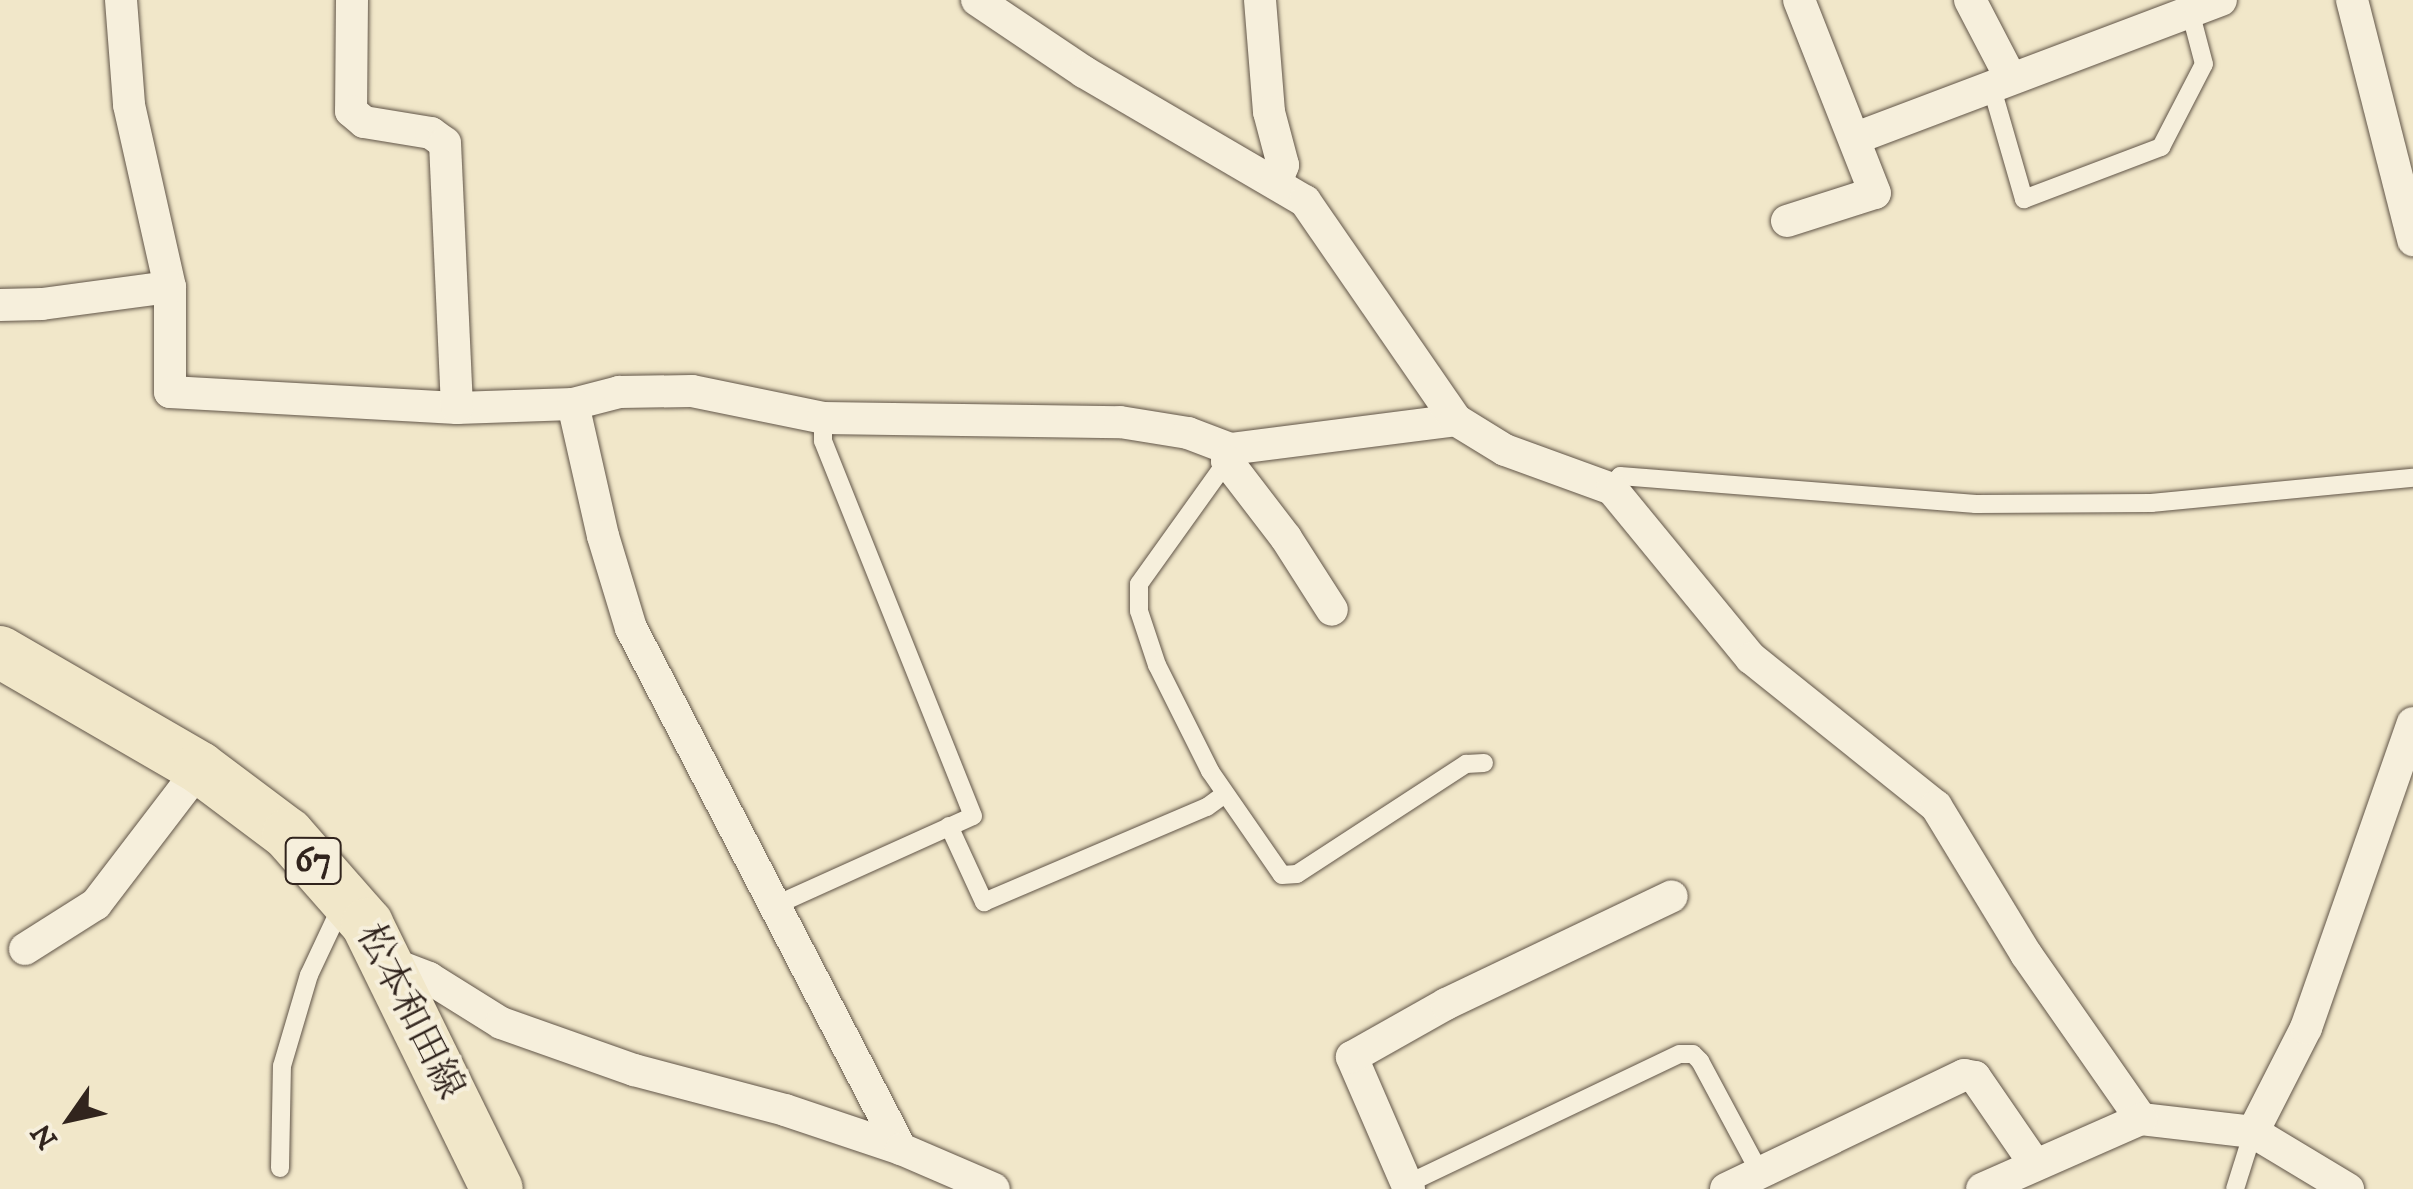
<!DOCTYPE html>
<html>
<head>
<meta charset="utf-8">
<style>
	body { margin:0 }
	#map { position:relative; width:2413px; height:1189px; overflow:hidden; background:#f1e7c9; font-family:"IM FELL DW Pica","Noto Serif JP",serif }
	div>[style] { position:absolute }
	.roads { filter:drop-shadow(0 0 2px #615548) drop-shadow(0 0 2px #615548) }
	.service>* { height:18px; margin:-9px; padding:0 9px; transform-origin:9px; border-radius:9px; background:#f6efdc }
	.minor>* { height:32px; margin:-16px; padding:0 16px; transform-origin:16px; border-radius:16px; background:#f6efdc }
	.primary>* { height:52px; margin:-26px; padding:0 26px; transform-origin:26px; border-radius:26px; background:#f1e7c9 }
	span { translate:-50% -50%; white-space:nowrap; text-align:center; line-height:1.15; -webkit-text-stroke:8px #f6efdc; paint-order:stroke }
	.shield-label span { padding:2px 8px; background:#f6efdc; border:2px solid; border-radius:8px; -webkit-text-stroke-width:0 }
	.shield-label { font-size:35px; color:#31241d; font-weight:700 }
	.street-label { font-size:38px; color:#31241d }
	.north { position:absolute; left:20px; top:1069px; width:100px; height:100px; -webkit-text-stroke:8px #f6efdc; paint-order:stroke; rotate:236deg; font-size:28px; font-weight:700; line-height:40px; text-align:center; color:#31241d }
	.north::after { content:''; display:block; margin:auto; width:35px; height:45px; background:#31241d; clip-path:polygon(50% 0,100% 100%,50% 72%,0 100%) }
</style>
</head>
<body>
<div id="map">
	<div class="roads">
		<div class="service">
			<div style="left:1991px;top:85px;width:119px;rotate:73.9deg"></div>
			<div style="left:2024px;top:199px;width:147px;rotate:-20.8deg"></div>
			<div style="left:2161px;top:147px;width:93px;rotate:-62.6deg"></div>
			<div style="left:2204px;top:64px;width:55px;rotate:-104.8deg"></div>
			<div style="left:1227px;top:461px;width:151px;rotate:125.6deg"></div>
			<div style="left:1139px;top:584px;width:27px;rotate:90deg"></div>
			<div style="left:1139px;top:611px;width:57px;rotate:71.6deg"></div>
			<div style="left:1157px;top:665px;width:119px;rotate:63.4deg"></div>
			<div style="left:1210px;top:771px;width:126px;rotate:55.3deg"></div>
			<div style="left:1282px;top:875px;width:15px;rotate:-4deg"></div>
			<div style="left:1297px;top:874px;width:202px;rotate:-33.1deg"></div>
			<div style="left:1466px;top:764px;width:18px;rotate:-3deg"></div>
			<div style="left:1612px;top:489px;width:15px;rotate:-58deg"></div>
			<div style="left:1620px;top:476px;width:357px;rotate:4.5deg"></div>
			<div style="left:1976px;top:504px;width:175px;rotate:-0.3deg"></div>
			<div style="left:2151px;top:503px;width:263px;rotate:-5.5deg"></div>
			<div style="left:949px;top:826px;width:84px;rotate:65.3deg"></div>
			<div style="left:984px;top:902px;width:242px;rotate:-23.1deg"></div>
			<div style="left:1207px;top:807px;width:22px;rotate:-36deg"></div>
			<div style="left:776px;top:905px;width:216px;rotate:-24.3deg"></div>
			<div style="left:973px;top:816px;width:404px;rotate:-111.8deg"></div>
			<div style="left:823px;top:441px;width:23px;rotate:-90deg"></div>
			<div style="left:280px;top:1168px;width:102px;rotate:-88.9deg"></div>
			<div style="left:282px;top:1066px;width:95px;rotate:-73.5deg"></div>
			<div style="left:309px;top:975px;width:77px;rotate:-64.8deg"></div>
			<div style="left:1407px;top:1184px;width:302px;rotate:-25.5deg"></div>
			<div style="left:1680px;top:1054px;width:13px"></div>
			<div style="left:1693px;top:1054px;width:10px;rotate:45deg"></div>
			<div style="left:1700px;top:1061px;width:127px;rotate:61.8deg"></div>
			<div style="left:2235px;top:1189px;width:60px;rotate:-72.5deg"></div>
		</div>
		<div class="minor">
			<div style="left:121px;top:0;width:105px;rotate:85.6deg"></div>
			<div style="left:129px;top:105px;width:187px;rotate:77.3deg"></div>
			<div style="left:170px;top:287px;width:105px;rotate:90deg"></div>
			<div style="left:170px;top:392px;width:287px;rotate:3.2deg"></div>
			<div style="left:457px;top:408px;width:116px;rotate:-2deg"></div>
			<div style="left:573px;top:404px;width:48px;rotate:-14.6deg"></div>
			<div style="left:619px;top:392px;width:73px;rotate:-0.8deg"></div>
			<div style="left:692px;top:391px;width:134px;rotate:11.6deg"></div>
			<div style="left:823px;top:418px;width:297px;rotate:0.8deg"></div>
			<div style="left:1120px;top:422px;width:69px;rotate:9.2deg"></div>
			<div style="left:1188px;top:433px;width:45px;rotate:20.9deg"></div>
			<div style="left:1230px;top:449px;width:228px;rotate:-7.3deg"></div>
			<div style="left:352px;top:0;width:111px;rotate:90.5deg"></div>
			<div style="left:351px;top:111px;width:17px;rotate:40deg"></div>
			<div style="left:364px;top:122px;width:68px;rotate:9.3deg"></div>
			<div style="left:431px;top:133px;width:17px;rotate:36deg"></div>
			<div style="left:445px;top:143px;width:265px;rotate:87.4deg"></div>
			<div style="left:977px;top:0;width:129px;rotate:33.9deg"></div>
			<div style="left:1084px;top:72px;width:256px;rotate:30.3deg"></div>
			<div style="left:1305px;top:201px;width:266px;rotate:55.4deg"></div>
			<div style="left:1456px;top:420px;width:57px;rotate:31.5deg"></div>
			<div style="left:1505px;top:450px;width:114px;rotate:20deg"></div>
			<div style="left:1612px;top:489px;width:219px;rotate:50.6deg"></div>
			<div style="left:1751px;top:658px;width:237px;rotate:38.7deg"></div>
			<div style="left:1936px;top:806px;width:173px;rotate:58.7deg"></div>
			<div style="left:2026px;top:954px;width:201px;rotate:55.1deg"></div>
			<div style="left:2141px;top:1119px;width:113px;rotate:6.6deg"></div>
			<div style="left:2253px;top:1132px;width:111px;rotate:31deg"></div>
			<div style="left:1260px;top:0;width:112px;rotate:85.4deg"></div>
			<div style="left:1269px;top:112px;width:55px;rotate:75.2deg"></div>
			<div style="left:1283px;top:165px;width:19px;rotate:111deg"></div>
			<div style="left:1970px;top:0;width:87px;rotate:62.5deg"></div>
			<div style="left:2352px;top:0;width:248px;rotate:75.7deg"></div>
			<div style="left:1856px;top:138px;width:390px;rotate:-20.7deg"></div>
			<div style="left:1787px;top:221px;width:92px;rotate:-17.7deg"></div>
			<div style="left:1875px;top:193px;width:207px;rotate:-111.5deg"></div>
			<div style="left:0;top:305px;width:42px;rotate:-1.4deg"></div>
			<div style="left:42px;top:304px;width:129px;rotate:-7.6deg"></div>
			<div style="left:573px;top:404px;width:135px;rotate:77.2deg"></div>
			<div style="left:603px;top:536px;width:96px;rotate:73.1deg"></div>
			<div style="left:631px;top:628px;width:587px;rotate:62.61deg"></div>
			<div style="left:1230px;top:449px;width:12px;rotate:104deg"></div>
			<div style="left:1227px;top:461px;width:97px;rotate:52.5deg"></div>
			<div style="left:1286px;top:538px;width:85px;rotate:57.4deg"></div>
			<div style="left:25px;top:949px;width:84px;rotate:-32.4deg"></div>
			<div style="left:96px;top:904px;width:171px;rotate:-52.6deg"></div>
			<div style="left:390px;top:963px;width:42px;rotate:21deg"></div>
			<div style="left:429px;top:978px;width:85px;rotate:32deg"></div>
			<div style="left:501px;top:1023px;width:141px;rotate:19.5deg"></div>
			<div style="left:634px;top:1070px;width:156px;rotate:14.8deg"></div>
			<div style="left:785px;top:1110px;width:122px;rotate:18.6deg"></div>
			<div style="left:901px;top:1149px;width:101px;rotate:23.3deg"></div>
			<div style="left:2253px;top:1132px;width:117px;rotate:-63deg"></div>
			<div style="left:2306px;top:1028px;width:323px;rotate:-70.7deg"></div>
			<div style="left:1409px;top:1189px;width:144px;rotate:-113.4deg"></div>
			<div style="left:1352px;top:1057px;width:108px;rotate:-29.4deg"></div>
			<div style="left:1446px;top:1004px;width:250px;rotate:-25.5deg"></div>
			<div style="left:1726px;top:1189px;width:264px;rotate:-25.6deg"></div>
			<div style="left:1964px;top:1075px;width:11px;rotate:10deg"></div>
			<div style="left:1975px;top:1077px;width:104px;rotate:55.5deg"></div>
			<div style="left:1982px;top:1189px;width:174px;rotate:-23.8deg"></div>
		</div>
		<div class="primary">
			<div style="left:0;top:652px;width:231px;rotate:30.1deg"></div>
			<div style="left:200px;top:768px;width:110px;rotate:36.9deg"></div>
			<div style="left:288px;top:834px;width:120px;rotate:48.7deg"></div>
			<div style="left:367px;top:924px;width:295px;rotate:63.9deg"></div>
		</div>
	</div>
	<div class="shield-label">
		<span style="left:313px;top:861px">67</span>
	</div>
	<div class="street-label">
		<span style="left:409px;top:1012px;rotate:63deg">松本和田線</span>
	</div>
	<div class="north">N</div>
</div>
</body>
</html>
